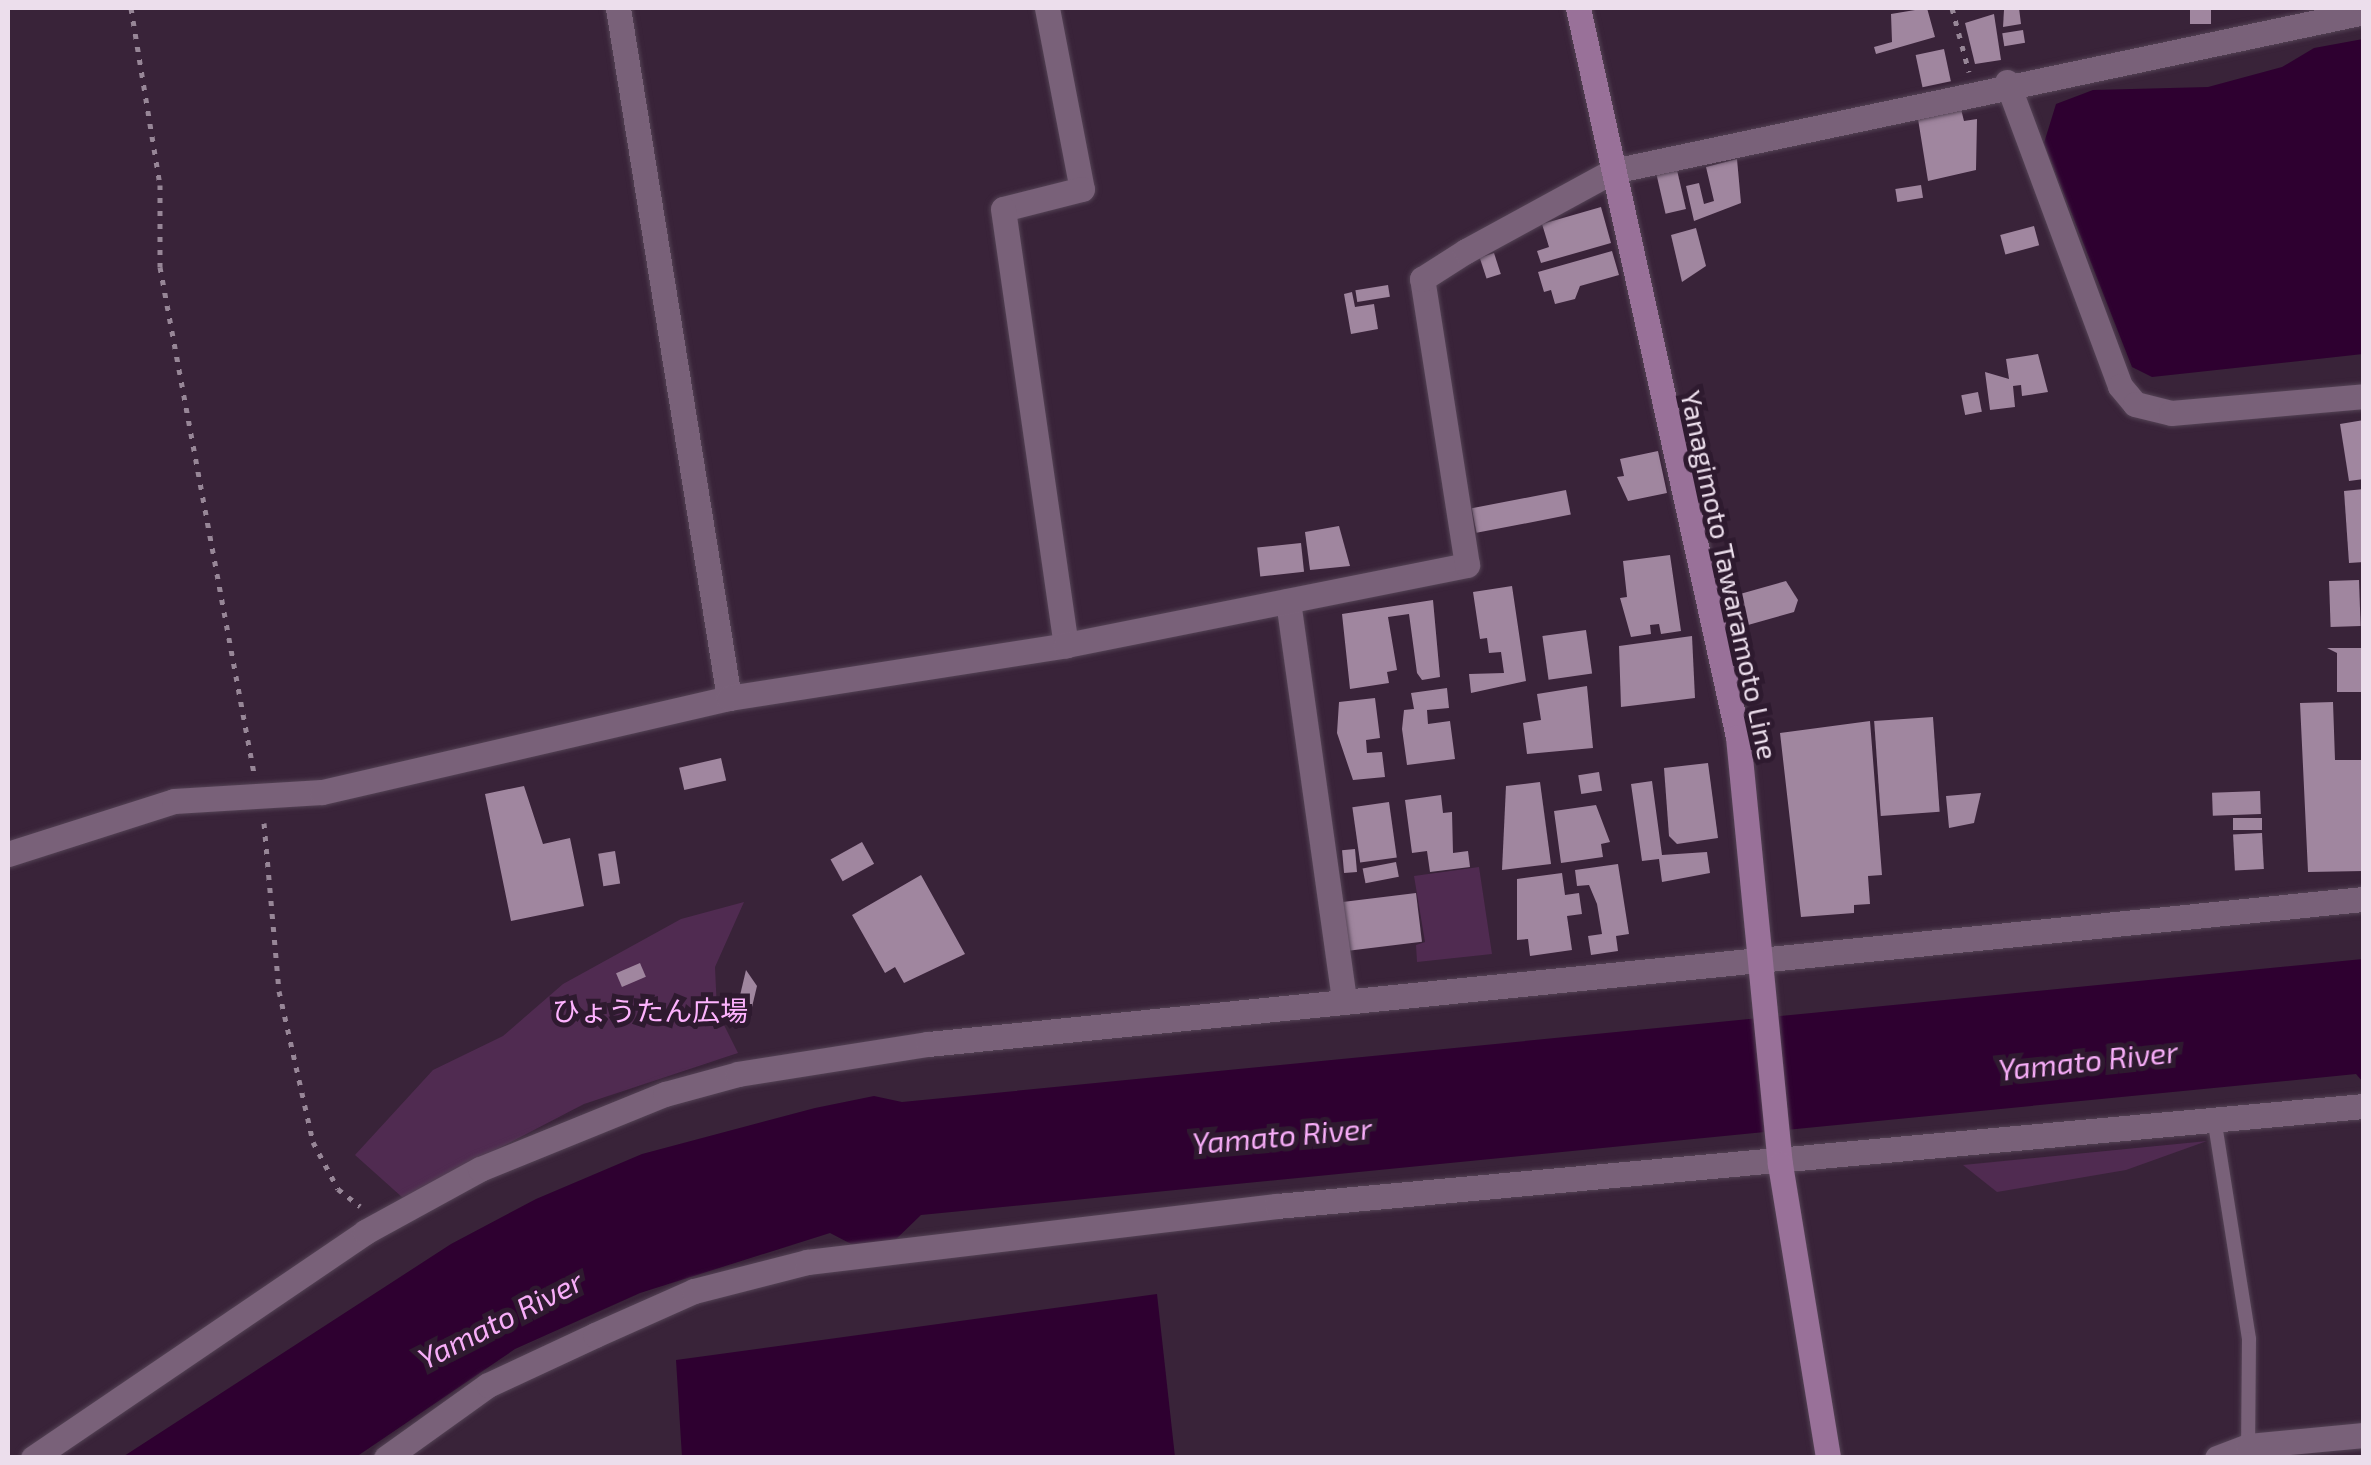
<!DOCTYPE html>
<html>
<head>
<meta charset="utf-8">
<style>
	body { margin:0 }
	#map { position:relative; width:2371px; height:1465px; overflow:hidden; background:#392339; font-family:"Exo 2","Noto Sans JP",sans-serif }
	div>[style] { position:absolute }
	.green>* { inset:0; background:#502b51 }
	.water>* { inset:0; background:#2e0030 }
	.building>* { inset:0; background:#a0869f; transform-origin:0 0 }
	.path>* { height:5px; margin-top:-2.5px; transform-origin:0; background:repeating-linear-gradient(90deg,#978697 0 5px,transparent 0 13px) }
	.roads { filter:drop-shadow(0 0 2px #544355) drop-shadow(0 0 2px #544355) }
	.lane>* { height:14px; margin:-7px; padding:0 7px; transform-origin:7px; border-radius:7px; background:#796179 }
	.street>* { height:25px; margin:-12.5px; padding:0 12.5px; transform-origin:12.5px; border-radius:12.5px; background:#796179 }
	.secondary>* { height:25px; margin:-12.5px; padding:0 12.5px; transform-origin:12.5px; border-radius:12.5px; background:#997199 }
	span { translate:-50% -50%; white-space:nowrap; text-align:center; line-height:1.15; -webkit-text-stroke:10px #2e1a2f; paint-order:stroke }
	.street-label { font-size:28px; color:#ecdeec }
	.park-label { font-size:28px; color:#feb3ff }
	.water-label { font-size:30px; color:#f7adf8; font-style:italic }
	.frame { position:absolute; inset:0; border:10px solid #ecdeec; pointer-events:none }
</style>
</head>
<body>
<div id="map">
	<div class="green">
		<div style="clip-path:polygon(1479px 867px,1492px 954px,1417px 962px,1416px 945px,1425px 942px,1414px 876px)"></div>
		<div style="clip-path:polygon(744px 902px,715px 967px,717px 1011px,738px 1053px,584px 1104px,403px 1198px,355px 1155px,433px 1070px,503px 1036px,563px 984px,681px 919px)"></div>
		<div style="clip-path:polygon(2207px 1141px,2126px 1170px,1997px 1192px,1963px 1165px)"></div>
	</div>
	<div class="water">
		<div style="clip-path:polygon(2363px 39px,2363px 354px,2152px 377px,2132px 367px,2044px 143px,2056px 104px,2093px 90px,2208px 87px,2282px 67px,2314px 48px)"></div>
		<div style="clip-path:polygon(2363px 959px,2363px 1082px,2356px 1074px,921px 1215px,892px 1243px,857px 1247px,830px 1233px,640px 1293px,515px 1349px,356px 1457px,121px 1458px,451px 1244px,536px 1199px,642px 1154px,815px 1108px,874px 1096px,902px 1102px)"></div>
		<div style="clip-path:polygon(1157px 1294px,1175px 1457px,682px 1457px,676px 1360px)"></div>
	</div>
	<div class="building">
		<div style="clip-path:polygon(1927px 8px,1935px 37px,1876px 54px,1874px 47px,1892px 42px,1891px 14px)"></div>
		<div style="clip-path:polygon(2019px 8px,2021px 24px,2003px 27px,2004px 10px)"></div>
		<div style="left:2190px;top:8px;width:21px;height:16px"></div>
		<div style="clip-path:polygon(1994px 14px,2001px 60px,1975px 64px,1965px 23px)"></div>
		<div style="left:2023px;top:30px;width:13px;height:21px;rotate:81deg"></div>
		<div style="left:1944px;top:49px;width:33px;height:29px;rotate:78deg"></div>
		<div style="clip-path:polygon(1961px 109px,1964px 121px,1977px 119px,1976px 170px,1928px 181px,1918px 119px)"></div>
		<div style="clip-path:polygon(1737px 159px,1741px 203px,1694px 221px,1686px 186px,1699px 183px,1704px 204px,1714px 201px,1706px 167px)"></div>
		<div style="left:1677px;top:170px;width:40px;height:21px;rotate:77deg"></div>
		<div style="left:1921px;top:185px;width:13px;height:26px;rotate:81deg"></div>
		<div style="clip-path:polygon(1601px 207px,1611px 243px,1541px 263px,1537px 251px,1549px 247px,1542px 224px)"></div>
		<div style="left:2034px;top:226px;width:20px;height:35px;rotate:75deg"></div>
		<div style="clip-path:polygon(1696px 228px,1706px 266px,1682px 282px,1671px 235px)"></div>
		<div style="clip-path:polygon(1612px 251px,1619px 275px,1580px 286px,1575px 299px,1555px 304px,1551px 290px,1544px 292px,1538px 272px)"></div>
		<div style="left:1494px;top:253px;width:22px;height:15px;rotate:72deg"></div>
		<div style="left:1388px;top:285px;width:12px;height:33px;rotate:81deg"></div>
		<div style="clip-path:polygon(1352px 292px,1355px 307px,1374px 304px,1378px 329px,1351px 334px,1344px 294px)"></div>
		<div style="clip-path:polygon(2038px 354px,2048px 392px,2022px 396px,2021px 385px,2013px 386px,2015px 407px,1990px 410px,1985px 372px,2009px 379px,2006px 359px)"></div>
		<div style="left:1978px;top:392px;width:20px;height:17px;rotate:79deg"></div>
		<div style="clip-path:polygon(2364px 420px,2364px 479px,2349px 481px,2340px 424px)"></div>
		<div style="clip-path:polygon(1658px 451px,1667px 493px,1628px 501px,1617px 477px,1624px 476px,1620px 459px)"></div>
		<div style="clip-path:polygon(2364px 489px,2364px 562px,2349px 563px,2344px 491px)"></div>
		<div style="left:1566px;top:490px;width:25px;height:96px;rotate:79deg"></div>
		<div style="clip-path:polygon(1339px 526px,1350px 566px,1310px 570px,1305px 532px)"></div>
		<div style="left:1301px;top:543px;width:29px;height:44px;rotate:84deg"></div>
		<div style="clip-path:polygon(1670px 555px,1681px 631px,1661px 634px,1659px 624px,1650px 625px,1651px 634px,1631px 637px,1620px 598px,1627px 597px,1623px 561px)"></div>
		<div style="left:2359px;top:580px;width:46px;height:30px;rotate:88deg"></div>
		<div style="clip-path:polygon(1786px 581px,1798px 600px,1794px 612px,1748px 625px,1740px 594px)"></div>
		<div style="clip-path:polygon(1512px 586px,1526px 681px,1471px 693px,1469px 674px,1504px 673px,1501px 652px,1489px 653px,1487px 638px,1480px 639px,1473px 592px)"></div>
		<div style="clip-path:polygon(1433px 600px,1440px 677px,1422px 680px,1417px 673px,1409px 614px,1388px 617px,1397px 670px,1387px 672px,1389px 683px,1350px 689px,1342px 614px)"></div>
		<div style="left:1586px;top:630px;width:44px;height:44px;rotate:82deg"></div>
		<div style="clip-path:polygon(1692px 636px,1695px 698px,1621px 707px,1619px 646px)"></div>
		<div style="clip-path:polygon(2327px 648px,2364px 648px,2364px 692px,2337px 692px,2337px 653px)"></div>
		<div style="clip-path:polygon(1587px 686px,1593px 748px,1527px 754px,1523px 723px,1541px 720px,1537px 694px)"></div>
		<div style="clip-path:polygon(1447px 688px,1449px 708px,1427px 710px,1428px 724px,1450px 721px,1455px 759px,1407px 765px,1402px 729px,1404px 710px,1414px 709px,1411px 693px)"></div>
		<div style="clip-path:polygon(1375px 698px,1380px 738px,1366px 740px,1367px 753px,1382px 752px,1385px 777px,1353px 780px,1337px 733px,1339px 702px)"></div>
		<div style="clip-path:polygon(2333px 702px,2335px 760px,2364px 760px,2364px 871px,2308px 872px,2300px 703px)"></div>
		<div style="left:1933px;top:717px;width:95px;height:59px;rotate:86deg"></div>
		<div style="clip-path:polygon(1870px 721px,1882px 875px,1868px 876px,1870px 904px,1854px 905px,1854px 913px,1801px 917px,1780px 733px)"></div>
		<div style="left:721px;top:758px;width:23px;height:43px;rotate:77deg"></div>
		<div style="clip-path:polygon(1708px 763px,1718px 838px,1677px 844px,1669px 836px,1664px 768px)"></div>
		<div style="left:1599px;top:772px;width:19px;height:21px;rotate:81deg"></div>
		<div style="clip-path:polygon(1652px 781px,1662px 855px,1707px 852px,1710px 873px,1662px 882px,1659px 859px,1642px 861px,1631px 784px)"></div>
		<div style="clip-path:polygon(1540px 782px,1551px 864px,1502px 870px,1506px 786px)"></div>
		<div style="clip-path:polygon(524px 786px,543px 844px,570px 838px,584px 906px,511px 921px,485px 794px)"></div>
		<div style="left:2260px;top:791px;width:23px;height:48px;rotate:88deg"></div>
		<div style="clip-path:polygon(1981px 793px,1974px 823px,1949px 828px,1946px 796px)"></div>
		<div style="clip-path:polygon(1441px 795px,1443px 813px,1452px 812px,1453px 853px,1468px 851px,1470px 867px,1430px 872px,1427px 851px,1412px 853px,1405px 800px)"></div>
		<div style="left:1389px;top:802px;width:56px;height:37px;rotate:82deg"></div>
		<div style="clip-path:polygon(1596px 805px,1610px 842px,1601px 844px,1603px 857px,1561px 863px,1554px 811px)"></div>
		<div style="left:2262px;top:818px;width:12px;height:29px;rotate:90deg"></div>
		<div style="left:2262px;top:833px;width:36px;height:29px;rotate:87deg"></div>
		<div style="left:862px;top:842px;width:25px;height:36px;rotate:61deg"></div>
		<div style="left:1355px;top:849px;width:23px;height:13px;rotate:85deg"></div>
		<div style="left:615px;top:851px;width:33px;height:17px;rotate:81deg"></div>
		<div style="left:1396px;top:862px;width:15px;height:34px;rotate:79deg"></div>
		<div style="clip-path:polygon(1618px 864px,1629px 934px,1616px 936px,1618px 951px,1591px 955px,1588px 936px,1602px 934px,1597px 904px,1589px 885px,1577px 886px,1575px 870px)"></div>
		<div style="clip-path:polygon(1562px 873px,1565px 895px,1579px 893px,1582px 914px,1567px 916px,1572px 950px,1530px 956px,1528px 939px,1517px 940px,1517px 879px)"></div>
		<div style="clip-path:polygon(921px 875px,965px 954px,904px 983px,895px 967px,885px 973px,852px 915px)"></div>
		<div style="left:1416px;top:893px;width:49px;height:76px;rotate:83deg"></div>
		<div style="left:640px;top:963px;width:15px;height:26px;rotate:67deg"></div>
		<div style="clip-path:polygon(746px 970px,757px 986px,752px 1007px,738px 1004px)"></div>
	</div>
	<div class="path">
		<div style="left:131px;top:8px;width:179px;rotate:80.7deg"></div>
		<div style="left:160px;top:185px;width:82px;rotate:90deg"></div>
		<div style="left:160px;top:267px;width:515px;rotate:79.48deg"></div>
		<div style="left:1952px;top:8px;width:66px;rotate:75.1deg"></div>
		<div style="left:264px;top:823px;width:169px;rotate:84.9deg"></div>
		<div style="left:279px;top:991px;width:155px;rotate:77.3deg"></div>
		<div style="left:313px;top:1142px;width:53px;rotate:62deg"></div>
		<div style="left:338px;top:1189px;width:28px;rotate:38deg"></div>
	</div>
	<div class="roads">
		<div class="lane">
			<div style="left:2215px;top:1124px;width:218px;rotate:81deg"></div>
			<div style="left:2249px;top:1339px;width:107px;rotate:90.5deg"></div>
		</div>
		<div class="street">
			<div style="left:618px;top:8px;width:699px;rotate:80.86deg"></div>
			<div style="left:1047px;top:8px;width:184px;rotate:79.1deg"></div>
			<div style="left:1082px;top:189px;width:81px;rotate:165.8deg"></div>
			<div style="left:1003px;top:209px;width:441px;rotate:81.8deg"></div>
			<div style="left:2007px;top:82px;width:324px;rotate:69.6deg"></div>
			<div style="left:2120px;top:386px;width:23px;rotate:50deg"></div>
			<div style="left:2135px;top:404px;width:37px;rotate:14deg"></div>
			<div style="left:2171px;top:413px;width:194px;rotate:-5deg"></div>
			<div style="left:1288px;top:601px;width:403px;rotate:82deg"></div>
			<div style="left:8px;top:854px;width:174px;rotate:-17.7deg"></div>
			<div style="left:174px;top:801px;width:148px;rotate:-3.5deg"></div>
			<div style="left:322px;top:792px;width:418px;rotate:-13deg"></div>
			<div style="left:729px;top:698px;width:341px;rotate:-8.9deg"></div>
			<div style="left:1066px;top:645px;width:409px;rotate:-11.3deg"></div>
			<div style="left:1467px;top:565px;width:290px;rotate:-98.9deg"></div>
			<div style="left:1422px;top:279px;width:52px;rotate:-32.5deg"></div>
			<div style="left:1466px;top:251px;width:167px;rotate:-28.6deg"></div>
			<div style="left:1613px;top:171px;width:768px;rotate:-11.95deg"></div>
			<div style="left:33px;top:1458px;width:402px;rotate:-34.2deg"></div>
			<div style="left:365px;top:1232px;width:131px;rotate:-28.7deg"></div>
			<div style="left:480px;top:1169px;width:200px;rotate:-22.1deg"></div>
			<div style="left:665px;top:1094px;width:76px;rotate:-15.3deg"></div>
			<div style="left:738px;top:1074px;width:192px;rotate:-9deg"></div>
			<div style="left:928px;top:1044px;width:1443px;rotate:-5.77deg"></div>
			<div style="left:386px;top:1458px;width:125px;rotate:-35.6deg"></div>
			<div style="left:488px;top:1385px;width:118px;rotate:-25deg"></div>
			<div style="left:595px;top:1335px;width:108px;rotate:-24deg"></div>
			<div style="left:694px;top:1291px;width:117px;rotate:-14.4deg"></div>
			<div style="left:807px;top:1262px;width:473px;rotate:-6.8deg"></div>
			<div style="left:1277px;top:1206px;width:1092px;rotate:-5.26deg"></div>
			<div style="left:2217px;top:1458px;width:33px;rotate:-21deg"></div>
			<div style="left:2248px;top:1446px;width:117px;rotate:-5.4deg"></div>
		</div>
		<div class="secondary">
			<div style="left:1578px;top:8px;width:746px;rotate:77.62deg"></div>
			<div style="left:1738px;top:737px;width:429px;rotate:84.4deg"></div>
			<div style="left:1780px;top:1164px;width:298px;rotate:80.7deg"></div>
		</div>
	</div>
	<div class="street-label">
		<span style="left:1730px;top:575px;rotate:78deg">Yanagimoto Tawaramoto Line</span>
	</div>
	<div class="park-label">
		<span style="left:650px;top:1010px">ひょうたん広場</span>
	</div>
	<div class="water-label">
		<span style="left:2088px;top:1060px;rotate:-6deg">Yamato River</span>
		<span style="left:1282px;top:1135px;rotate:-5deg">Yamato River</span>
		<span style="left:500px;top:1319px;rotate:-27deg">Yamato River</span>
	</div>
	<div class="frame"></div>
</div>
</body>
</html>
